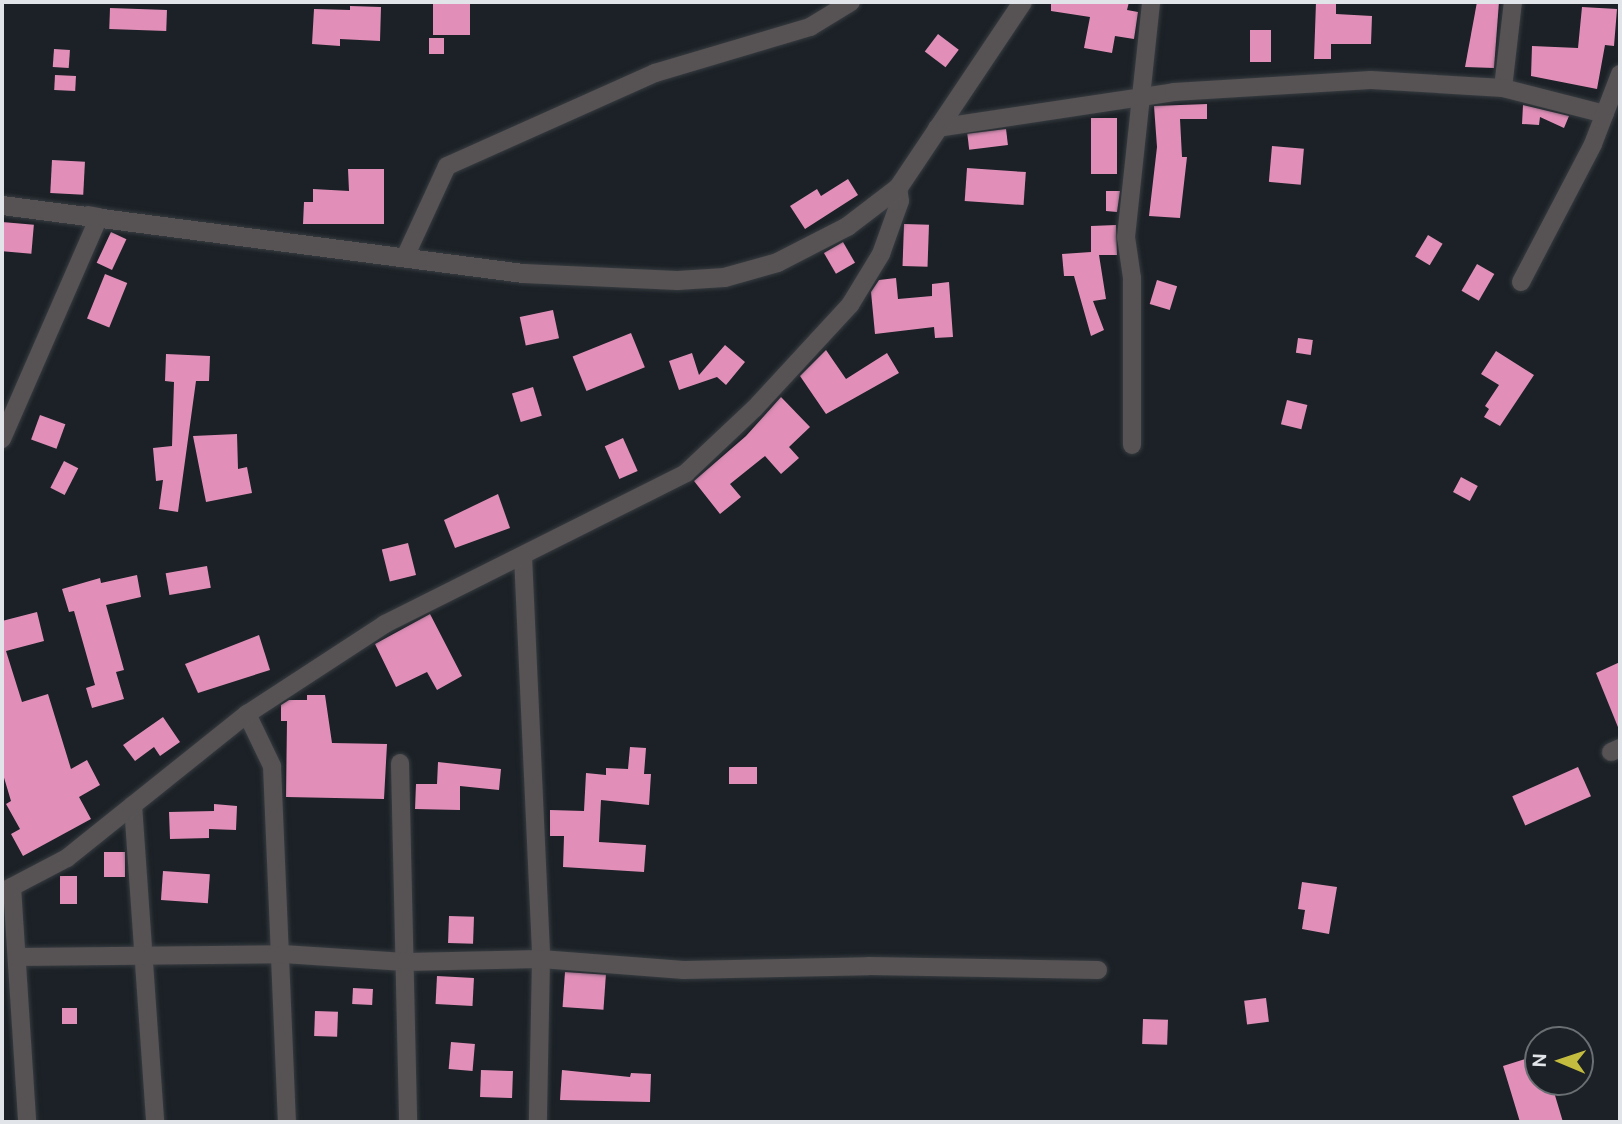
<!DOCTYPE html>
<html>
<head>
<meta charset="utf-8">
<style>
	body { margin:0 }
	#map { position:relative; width:1622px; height:1124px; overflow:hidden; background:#1b2126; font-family:"DM Sans",sans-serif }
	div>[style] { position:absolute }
	.building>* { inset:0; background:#e18fb8; transform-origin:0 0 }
	.roads { filter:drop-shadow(0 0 2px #373c41) drop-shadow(0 0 2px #373c41) }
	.minor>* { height:18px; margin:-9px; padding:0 9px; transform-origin:9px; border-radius:9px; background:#575354 }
	.tertiary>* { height:19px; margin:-9.5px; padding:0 9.5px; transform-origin:9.5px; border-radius:9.5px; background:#575354 }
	span { translate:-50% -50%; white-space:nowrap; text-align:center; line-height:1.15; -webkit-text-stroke:7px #1b2126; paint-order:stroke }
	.frame { position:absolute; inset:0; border:4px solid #e1e5e9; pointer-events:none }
	.north { position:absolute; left:1524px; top:1026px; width:70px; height:70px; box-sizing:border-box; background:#1b2126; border:2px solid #6a6f74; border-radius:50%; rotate:272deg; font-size:19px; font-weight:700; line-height:28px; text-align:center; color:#e1e5e9 }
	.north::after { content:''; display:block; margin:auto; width:24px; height:32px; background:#c4bc3e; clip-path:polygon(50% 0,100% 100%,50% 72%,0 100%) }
</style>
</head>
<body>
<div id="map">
	<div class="building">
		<div style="left:433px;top:2px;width:37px;height:33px"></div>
		<div style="clip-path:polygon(1051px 2px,1129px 2px,1127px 10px,1138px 12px,1134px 39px,1115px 36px,1112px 53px,1084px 48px,1090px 17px,1051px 11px)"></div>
		<div style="clip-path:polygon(1316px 2px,1336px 2px,1336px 14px,1372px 16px,1371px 44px,1331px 44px,1331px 59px,1314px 59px)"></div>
		<div style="clip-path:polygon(1477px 2px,1499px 2px,1494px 68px,1465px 67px)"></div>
		<div style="clip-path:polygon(350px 6px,381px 7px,380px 41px,340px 39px,340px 46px,312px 44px,314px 9px,350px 10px)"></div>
		<div style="clip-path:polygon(1582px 7px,1617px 9px,1614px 46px,1605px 45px,1597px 89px,1531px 76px,1532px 46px,1578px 48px)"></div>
		<div style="left:110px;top:8px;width:57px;height:21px;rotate:2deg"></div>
		<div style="left:1271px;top:30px;width:32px;height:21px;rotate:90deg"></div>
		<div style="left:938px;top:34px;width:26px;height:22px;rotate:37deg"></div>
		<div style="left:429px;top:38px;width:15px;height:16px"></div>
		<div style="left:54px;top:49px;width:16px;height:18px;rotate:4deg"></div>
		<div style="left:55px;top:75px;width:21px;height:15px;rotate:3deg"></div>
		<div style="clip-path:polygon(1207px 104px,1207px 119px,1180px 119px,1182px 157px,1187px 157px,1180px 218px,1149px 216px,1157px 147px,1154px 106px)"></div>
		<div style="clip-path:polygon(1523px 105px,1569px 116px,1564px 128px,1540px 117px,1539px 125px,1522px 124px)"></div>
		<div style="left:1091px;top:118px;width:26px;height:56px"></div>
		<div style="left:1006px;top:129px;width:16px;height:39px;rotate:83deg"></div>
		<div style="left:1272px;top:146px;width:32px;height:36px;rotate:5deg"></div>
		<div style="left:52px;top:160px;width:33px;height:33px;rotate:3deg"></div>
		<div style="left:967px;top:168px;width:59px;height:33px;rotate:4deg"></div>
		<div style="clip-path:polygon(348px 169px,384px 169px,384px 224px,303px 224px,304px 202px,313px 202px,313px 189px,349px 191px)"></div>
		<div style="clip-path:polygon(848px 179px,858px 195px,805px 229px,790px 206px,817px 189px,821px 196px)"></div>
		<div style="clip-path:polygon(1106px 191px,1120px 191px,1117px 212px,1106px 211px)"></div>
		<div style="left:2px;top:222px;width:32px;height:29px;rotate:5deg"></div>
		<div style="left:904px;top:224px;width:25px;height:42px;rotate:2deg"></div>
		<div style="clip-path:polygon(1116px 225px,1117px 255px,1099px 255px,1106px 299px,1093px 301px,1104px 330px,1091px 336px,1074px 276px,1064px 276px,1062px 254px,1091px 252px,1091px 226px)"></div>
		<div style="left:111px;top:232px;width:17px;height:34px;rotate:25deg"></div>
		<div style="left:1428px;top:235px;width:17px;height:25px;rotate:31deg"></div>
		<div style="left:843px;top:242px;width:24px;height:22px;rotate:60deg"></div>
		<div style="left:1477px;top:264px;width:20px;height:31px;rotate:30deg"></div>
		<div style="left:105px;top:274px;width:24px;height:48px;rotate:22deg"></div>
		<div style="clip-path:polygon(896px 278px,898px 299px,932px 296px,932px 284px,949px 282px,953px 337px,935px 338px,934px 327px,875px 334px,871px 292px,879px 280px)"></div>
		<div style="left:1157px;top:280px;width:21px;height:25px;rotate:17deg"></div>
		<div style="left:553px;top:310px;width:29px;height:34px;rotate:78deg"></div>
		<div style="left:631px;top:333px;width:37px;height:63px;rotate:68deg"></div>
		<div style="left:1298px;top:338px;width:15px;height:15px;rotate:8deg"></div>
		<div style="clip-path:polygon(725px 345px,745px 362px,726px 385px,717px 377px,679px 390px,669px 361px,692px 353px,699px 375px)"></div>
		<div style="clip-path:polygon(826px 350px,846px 379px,887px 353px,899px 373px,826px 414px,800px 376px)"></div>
		<div style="clip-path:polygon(1496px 351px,1534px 375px,1500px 426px,1484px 417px,1489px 409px,1485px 406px,1499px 385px,1481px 374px)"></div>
		<div style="clip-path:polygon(166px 354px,210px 356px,209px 381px,196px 381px,178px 512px,159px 509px,163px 480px,156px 481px,153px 448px,172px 446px,174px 382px,165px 381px)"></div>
		<div style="left:533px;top:387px;width:30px;height:22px;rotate:73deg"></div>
		<div style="clip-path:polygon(781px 397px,810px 427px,789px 447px,799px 458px,781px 474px,765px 456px,730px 484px,741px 497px,720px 514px,694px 481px,746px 436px)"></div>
		<div style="left:1287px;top:400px;width:21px;height:25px;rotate:14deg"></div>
		<div style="left:40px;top:415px;width:27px;height:26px;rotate:20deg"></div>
		<div style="clip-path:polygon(237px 434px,238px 469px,247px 467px,252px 493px,206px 502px,193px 436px)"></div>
		<div style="left:623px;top:438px;width:36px;height:20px;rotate:66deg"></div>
		<div style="left:64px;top:461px;width:16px;height:30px;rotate:27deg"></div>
		<div style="left:1461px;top:477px;width:19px;height:17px;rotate:28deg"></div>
		<div style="clip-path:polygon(498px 494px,510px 528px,455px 548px,444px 520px)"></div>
		<div style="left:408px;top:543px;width:33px;height:27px;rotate:76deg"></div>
		<div style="left:207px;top:566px;width:22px;height:42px;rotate:80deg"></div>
		<div style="clip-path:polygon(137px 575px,141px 597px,106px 605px,124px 670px,116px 672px,124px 699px,92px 708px,86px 688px,95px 685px,74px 611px,69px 612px,62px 589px,100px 578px,101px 583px)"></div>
		<div style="clip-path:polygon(37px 612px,44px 641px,6px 651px,22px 702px,48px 694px,71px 769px,87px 760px,100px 785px,79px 797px,91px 819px,23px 856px,11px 834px,20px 829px,6px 804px,11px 801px,2px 771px,2px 621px)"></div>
		<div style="clip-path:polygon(430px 614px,462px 676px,437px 690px,427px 672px,396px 687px,375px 644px)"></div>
		<div style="clip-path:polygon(259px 635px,270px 670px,198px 693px,185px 664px)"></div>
		<div style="clip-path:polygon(1620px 662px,1620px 732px,1596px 673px)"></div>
		<div style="clip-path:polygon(307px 695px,325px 695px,332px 743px,387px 744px,384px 799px,286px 797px,287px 721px,281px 721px,281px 705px,289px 700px,307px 700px)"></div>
		<div style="clip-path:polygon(163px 717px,180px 742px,160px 756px,154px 747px,135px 761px,123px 745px)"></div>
		<div style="clip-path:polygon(630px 747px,646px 748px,644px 774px,651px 774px,649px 805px,601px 800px,599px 842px,646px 845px,644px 872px,563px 867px,564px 836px,550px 836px,550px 810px,584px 811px,586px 773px,606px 775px,606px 768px,628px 769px)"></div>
		<div style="clip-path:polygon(438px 762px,501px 769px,499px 790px,460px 786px,460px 810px,415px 809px,416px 784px,437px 784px)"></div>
		<div style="left:729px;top:767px;width:28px;height:17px"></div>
		<div style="left:1578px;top:767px;width:32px;height:72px;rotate:66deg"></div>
		<div style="clip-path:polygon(214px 804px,237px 806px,236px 830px,209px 829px,209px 838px,170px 839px,169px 812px,214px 811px)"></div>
		<div style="left:104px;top:852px;width:21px;height:25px"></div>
		<div style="left:163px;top:871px;width:47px;height:29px;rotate:4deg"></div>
		<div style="left:60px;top:876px;width:17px;height:28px"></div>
		<div style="clip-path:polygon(1302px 882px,1337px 887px,1329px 934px,1302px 929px,1305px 910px,1298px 909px)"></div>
		<div style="left:449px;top:916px;width:25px;height:27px;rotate:2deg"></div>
		<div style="left:565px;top:972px;width:41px;height:35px;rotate:4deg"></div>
		<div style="left:437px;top:976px;width:37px;height:28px;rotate:3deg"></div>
		<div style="left:353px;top:988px;width:20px;height:16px;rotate:3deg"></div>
		<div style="left:1266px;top:998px;width:24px;height:22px;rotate:83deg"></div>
		<div style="left:62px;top:1008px;width:15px;height:16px"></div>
		<div style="left:315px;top:1011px;width:23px;height:25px;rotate:2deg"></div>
		<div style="left:1143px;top:1019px;width:25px;height:25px;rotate:2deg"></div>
		<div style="left:451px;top:1042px;width:24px;height:27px;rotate:5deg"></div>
		<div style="clip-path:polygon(1538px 1055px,1538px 1082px,1551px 1082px,1563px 1122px,1520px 1122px,1503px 1066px)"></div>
		<div style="left:481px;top:1070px;width:32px;height:27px;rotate:2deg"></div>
		<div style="clip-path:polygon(562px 1070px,630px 1077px,631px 1073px,651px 1074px,650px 1102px,560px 1100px)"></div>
	</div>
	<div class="roads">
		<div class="minor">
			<div style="left:1503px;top:88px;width:87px;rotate:-83.4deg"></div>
			<div style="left:937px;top:128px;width:240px;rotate:-8.6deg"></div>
			<div style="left:1174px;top:92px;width:197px;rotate:-3.5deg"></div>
			<div style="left:1371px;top:80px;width:132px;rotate:3.5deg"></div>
			<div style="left:1503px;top:88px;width:105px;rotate:14.3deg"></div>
			<div style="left:405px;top:257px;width:100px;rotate:-65.2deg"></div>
			<div style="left:447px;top:166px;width:228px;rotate:-24.1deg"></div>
			<div style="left:655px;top:73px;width:162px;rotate:-16.5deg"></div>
			<div style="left:810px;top:27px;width:48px;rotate:-31.4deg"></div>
			<div style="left:1521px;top:282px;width:156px;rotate:-62.4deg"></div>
			<div style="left:1593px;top:144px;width:75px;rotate:-68.9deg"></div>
			<div style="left:2px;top:439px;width:242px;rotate:-66.4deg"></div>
			<div style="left:99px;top:217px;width:11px;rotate:-170deg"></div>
			<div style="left:1132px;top:445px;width:167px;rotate:-90deg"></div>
			<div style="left:1132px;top:278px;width:41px;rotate:-98.3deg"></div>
			<div style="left:1126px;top:237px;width:236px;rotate:-83.9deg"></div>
			<div style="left:523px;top:556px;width:403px;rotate:87.4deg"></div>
			<div style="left:541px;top:959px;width:163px;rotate:91.1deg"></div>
			<div style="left:247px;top:714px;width:58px;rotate:64.3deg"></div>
			<div style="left:272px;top:766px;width:356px;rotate:87.6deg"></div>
			<div style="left:1611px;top:752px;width:10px;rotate:-24deg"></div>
			<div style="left:400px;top:763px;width:359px;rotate:88.7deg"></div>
			<div style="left:133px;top:805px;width:318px;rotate:86deg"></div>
			<div style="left:12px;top:887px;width:235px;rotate:86.3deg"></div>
			<div style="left:2px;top:892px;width:73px;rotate:-27.6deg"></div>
			<div style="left:67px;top:858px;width:231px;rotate:-38.7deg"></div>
			<div style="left:247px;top:714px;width:165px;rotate:-33.1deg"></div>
			<div style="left:385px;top:624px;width:337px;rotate:-26.6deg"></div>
			<div style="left:686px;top:473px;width:93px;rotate:-43.3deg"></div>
			<div style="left:754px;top:409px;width:142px;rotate:-47.3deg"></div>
			<div style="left:850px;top:305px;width:60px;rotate:-58.7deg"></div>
			<div style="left:881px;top:254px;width:56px;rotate:-70.3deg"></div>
			<div style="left:900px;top:201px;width:14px;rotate:-98deg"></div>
			<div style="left:17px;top:957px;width:266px;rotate:-0.6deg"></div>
			<div style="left:283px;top:954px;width:122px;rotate:3.8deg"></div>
			<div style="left:405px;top:962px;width:136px;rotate:-1.3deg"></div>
			<div style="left:541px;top:959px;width:143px;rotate:4.4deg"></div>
			<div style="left:684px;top:970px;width:184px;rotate:-1.2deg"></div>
			<div style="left:868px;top:966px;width:230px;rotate:1deg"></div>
		</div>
		<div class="tertiary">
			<div style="left:2px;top:205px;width:525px;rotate:7.44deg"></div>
			<div style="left:523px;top:273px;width:154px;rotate:2.6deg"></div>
			<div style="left:677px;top:280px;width:47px;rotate:-3.7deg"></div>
			<div style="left:724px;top:277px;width:55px;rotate:-15.8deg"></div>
			<div style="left:777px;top:262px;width:79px;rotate:-27.2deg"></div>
			<div style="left:847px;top:226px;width:64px;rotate:-37.4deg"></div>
			<div style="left:898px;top:187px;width:223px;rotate:-56.2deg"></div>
		</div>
	</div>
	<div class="frame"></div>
	<div class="north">N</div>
</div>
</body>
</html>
